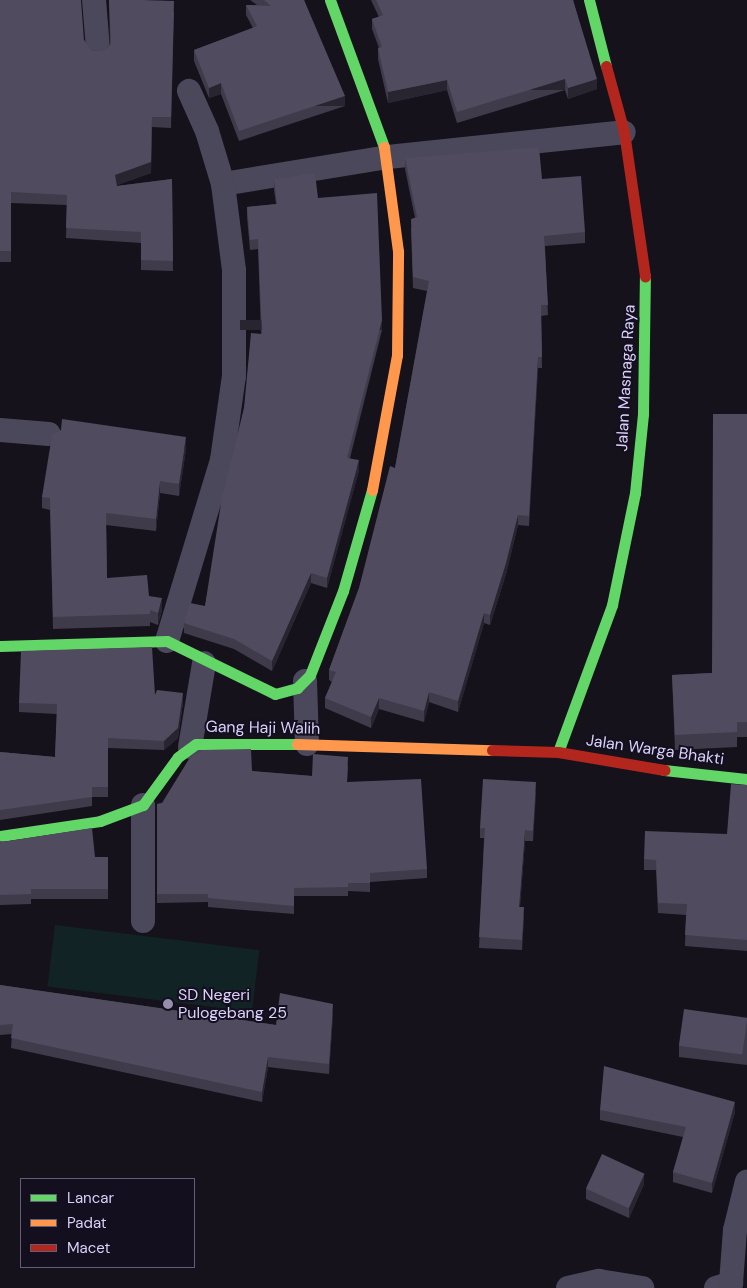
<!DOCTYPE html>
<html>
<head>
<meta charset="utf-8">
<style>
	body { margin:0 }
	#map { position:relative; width:747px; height:1288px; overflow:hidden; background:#15121c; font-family:"DM Sans",sans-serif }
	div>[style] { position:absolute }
	.green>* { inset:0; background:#122326; transform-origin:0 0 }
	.street>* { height:24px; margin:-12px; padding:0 12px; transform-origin:12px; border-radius:12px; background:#4b485b }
	.fast>* { height:11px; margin:-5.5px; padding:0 5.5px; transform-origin:5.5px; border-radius:5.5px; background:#63d668 }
	.slow>* { height:11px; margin:-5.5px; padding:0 5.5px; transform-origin:5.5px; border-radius:5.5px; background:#ff974d }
	.jam>* { height:11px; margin:-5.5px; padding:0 5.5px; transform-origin:5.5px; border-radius:5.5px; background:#b3261e }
	.wall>* { inset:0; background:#403b4b }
	.shaded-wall>* { inset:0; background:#282430; transform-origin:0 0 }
	.building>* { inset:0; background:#504b5e; transform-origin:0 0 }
	.dots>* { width:14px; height:14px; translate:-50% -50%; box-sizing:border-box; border:2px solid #140f1f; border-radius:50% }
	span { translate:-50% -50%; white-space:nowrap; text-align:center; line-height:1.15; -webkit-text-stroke:4px #140f1f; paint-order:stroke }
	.street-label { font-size:16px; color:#dbd1fa }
	.poi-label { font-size:16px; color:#dbd1fa }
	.left { translate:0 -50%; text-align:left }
	.legend { position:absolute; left:20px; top:1178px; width:175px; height:90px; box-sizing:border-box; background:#140f1f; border:1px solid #645d77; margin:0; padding:6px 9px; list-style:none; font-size:15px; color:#dbd1fa }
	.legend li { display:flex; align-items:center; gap:10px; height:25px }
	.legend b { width:25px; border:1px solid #645d77 }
</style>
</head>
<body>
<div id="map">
	<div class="green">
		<div style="left:55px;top:925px;width:206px;height:62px;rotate:7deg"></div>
	</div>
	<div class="street">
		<div style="left:94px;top:0;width:49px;rotate:85.3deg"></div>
		<div style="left:223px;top:184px;width:167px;rotate:-9.3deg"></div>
		<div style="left:388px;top:157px;width:237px;rotate:-6deg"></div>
		<div style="left:0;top:430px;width:49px;rotate:4.7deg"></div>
		<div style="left:167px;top:641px;width:189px;rotate:-73.1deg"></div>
		<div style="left:222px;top:460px;width:85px;rotate:-81.9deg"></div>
		<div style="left:234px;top:376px;width:106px;rotate:-90deg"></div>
		<div style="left:234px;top:270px;width:87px;rotate:-97.3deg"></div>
		<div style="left:223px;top:184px;width:55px;rotate:-106.8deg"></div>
		<div style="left:207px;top:131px;width:44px;rotate:-114.2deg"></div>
		<div style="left:305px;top:681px;width:63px;rotate:88.2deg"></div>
		<div style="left:190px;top:747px;width:85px;rotate:-80.5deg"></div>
		<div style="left:143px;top:921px;width:116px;rotate:-90deg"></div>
		<div style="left:568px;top:1288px;width:32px;rotate:-13deg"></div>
		<div style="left:599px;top:1281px;width:44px;rotate:9.2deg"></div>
		<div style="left:716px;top:1288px;width:16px;rotate:-18deg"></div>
		<div style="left:731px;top:1283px;width:53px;rotate:-85.7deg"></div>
		<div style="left:735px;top:1230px;width:50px;rotate:-76.2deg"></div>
	</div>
	<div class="fast">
		<div style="left:330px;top:0;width:157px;rotate:69.8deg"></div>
		<div style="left:589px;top:0;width:68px;rotate:75.6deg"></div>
		<div style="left:0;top:646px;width:167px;rotate:-1.7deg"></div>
		<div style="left:167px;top:641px;width:120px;rotate:26.1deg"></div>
		<div style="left:275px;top:694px;width:23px;rotate:-15deg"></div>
		<div style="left:297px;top:688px;width:18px;rotate:-45deg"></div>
		<div style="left:310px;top:675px;width:90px;rotate:-68.6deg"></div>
		<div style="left:343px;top:591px;width:105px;rotate:-74deg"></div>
		<div style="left:558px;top:752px;width:157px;rotate:-69.8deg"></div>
		<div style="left:612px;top:605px;width:114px;rotate:-78.4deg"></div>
		<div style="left:635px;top:493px;width:79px;rotate:-84.2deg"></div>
		<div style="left:643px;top:414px;width:138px;rotate:-89.2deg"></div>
		<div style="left:664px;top:770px;width:83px;rotate:6.2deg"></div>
		<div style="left:0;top:836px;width:101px;rotate:-8.5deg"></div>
		<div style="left:100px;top:821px;width:46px;rotate:-20.4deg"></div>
		<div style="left:143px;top:805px;width:59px;rotate:-53.9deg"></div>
		<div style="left:178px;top:757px;width:22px;rotate:-36deg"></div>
		<div style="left:196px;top:744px;width:101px"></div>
	</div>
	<div class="slow">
		<div style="left:372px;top:490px;width:137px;rotate:-79.5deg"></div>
		<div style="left:397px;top:355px;width:104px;rotate:-89.4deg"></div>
		<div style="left:398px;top:251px;width:105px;rotate:-97.7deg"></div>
		<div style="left:297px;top:744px;width:195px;rotate:1.8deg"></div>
	</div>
	<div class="jam">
		<div style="left:606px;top:66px;width:68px;rotate:74.7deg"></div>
		<div style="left:624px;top:132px;width:146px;rotate:81.7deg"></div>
		<div style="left:492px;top:750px;width:66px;rotate:1.7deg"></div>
		<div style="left:558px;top:752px;width:108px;rotate:9.6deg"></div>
	</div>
	<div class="wall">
		<div style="clip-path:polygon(0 0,84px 40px,92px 51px,105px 50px,110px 44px,109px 0,174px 12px,171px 128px,152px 127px,151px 173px,117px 185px,117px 186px,172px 179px,173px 271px,141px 270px,141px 243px,66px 238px,67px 205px,11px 203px,11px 262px,0 262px)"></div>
		<div style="clip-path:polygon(250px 0,304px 0,345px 106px,239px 141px,221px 94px,209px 98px,194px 61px,194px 50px,253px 28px,246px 15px,246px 5px,257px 5px)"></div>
		<div style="clip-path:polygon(371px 0,573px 0,597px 89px,568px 99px,565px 90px,457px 123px,447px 90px,388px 103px,378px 59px,378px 48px,379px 48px,372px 29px,372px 19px,379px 17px)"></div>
		<div style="clip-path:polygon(405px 158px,542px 179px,585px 232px,585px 243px,545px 246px,548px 315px,541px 316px,542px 368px,538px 368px,529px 526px,518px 525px,506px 574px,490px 625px,484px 623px,458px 712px,429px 702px,424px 722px,379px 709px,371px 728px,325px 708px,325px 698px,332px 682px,329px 680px,329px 670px,359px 588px,395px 468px,427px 291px,413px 288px,411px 229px,415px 218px,405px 169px)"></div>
		<div style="clip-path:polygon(274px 179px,318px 198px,382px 330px,350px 458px,359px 470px,327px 588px,311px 583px,272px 671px,234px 649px,184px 633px,184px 623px,205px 606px,244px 408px,261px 334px,258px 249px,250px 250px,247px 217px,247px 207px,276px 204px,274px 190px)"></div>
		<div style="clip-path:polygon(747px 414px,747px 737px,737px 737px,737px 747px,675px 750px,672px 675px,712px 673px)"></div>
		<div style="clip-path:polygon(61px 430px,186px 449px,179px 496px,160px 493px,156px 531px,106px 525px,107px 578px,149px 596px,162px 610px,158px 625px,150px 622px,150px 626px,53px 629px,50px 510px,42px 508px,42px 497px)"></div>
		<div style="clip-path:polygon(155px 695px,183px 703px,178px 738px,164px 750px,108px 748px,108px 797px,92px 797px,92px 806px,0 820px,0 752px,55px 757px,57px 714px,19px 712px,19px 703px)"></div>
		<div style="clip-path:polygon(348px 766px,347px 782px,427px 869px,427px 878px,370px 882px,370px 892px,348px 891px,348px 896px,294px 896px,294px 914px,208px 907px,208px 902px,157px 903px,157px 804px,162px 803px,252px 771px,312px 776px)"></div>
		<div style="clip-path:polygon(747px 785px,747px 951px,685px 946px,686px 915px,658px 913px,656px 870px,644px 870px,644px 859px,727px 834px)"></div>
		<div style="clip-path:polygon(536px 792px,533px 841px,525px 841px,520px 907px,524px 917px,522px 950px,479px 948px,484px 838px,480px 838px,480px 828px)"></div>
		<div style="clip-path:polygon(0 841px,95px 857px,108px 857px,108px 899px,31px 899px,31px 904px,0 905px)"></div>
		<div style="clip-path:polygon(0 985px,276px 1025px,333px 1014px,329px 1074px,268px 1067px,262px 1102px,11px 1048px,12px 1034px,0 1035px)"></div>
		<div style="clip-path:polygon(747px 1018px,747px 1065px,679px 1057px,679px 1046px)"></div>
		<div style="clip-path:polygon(600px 1110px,735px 1112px,712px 1193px,673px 1182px,673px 1172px,683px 1137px,600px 1120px)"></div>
		<div style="clip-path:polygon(644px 1184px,629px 1218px,586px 1199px,586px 1189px)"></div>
	</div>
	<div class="shaded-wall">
		<div style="left:565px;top:79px;width:11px;height:113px;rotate:90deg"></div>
		<div style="clip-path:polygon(597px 79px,597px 89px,568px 99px,568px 88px)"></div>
		<div style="clip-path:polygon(447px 80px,447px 90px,388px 103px,388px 92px)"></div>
		<div style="clip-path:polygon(221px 83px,221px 94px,209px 98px,209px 88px)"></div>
		<div style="left:345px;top:96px;width:10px;height:112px;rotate:90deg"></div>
		<div style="clip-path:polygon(152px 117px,151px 173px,115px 186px,115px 175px)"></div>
		<div style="left:382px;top:320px;width:10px;height:142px;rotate:90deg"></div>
		<div style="clip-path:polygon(538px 357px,538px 368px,529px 526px,529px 516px)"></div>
		<div style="clip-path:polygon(186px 437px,186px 449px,179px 496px,179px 484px)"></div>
		<div style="clip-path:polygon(359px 460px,359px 470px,327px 588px,327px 578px)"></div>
		<div style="clip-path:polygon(160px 481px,160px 493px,156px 531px,156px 519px)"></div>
		<div style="clip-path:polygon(518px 515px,518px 525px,506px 574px,490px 625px,490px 615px)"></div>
		<div style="clip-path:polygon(311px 573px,311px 583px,272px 671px,272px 661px)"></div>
		<div style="clip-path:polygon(162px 598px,162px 610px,158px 625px,158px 613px)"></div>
		<div style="clip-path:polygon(484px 613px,484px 623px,458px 712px,458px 701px)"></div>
		<div style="clip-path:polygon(429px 692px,429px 702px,424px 722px,424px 711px)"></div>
		<div style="clip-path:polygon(183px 693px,183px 703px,178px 738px,164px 750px,164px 741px)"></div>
		<div style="clip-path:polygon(379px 698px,379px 709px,371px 728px,371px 717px)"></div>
		<div style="clip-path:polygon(536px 782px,536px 792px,533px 841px,533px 831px)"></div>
		<div style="clip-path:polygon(525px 830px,525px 841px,519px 917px,519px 907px)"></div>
		<div style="clip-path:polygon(524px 907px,524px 917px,522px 950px,522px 940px)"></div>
		<div style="clip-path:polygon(333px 1004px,333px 1014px,329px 1074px,329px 1064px)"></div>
		<div style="clip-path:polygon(268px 1057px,268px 1067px,262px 1102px,262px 1092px)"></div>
		<div style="clip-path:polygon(735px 1102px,735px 1112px,712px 1193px,712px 1183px)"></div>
		<div style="clip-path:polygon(644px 1174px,644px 1184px,629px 1218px,629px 1208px)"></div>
	</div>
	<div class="building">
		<div style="clip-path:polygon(0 0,81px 0,84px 40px,92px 51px,105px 50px,111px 44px,109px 0,143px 0,174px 1px,171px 117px,152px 117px,151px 162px,115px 175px,117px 186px,172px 179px,173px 261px,141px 260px,141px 232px,66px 228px,67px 195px,11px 192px,11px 251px,0 251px)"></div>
		<div style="clip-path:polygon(264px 0,304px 0,345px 96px,239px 131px,221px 83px,209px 88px,194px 50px,257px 26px,246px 5px,271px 6px)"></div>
		<div style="clip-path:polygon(376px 0,573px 0,597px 79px,568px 88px,565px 79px,457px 112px,447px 80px,388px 92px,378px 48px,382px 47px,372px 19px,383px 15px)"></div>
		<div style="clip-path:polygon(539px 147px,542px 179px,581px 176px,585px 232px,544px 236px,548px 305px,541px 305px,542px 357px,538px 357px,529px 516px,518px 515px,506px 563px,490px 615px,484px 613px,458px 701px,429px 692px,424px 711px,379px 698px,371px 717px,325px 698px,336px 672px,329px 670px,359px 588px,390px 466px,395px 468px,429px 281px,413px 277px,411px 219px,417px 217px,405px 158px)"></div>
		<div style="clip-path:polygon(315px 173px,318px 198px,377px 193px,382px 320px,347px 458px,359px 460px,327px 578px,311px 573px,272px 661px,234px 639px,184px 623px,190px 603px,205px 606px,222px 497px,244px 408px,251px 333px,262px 334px,258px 239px,250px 240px,247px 207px,277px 204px,274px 179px)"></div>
		<div style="clip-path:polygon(713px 414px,747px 414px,747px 722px,737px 722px,737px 732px,675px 735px,672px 675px,712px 673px)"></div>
		<div style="clip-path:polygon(62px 419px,186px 437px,179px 484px,160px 481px,156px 519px,106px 513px,107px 578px,147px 575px,149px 596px,162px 598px,158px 613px,150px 610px,150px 614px,53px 617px,50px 498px,42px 497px,52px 435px,61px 430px)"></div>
		<div style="clip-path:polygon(152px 647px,155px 695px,157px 690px,183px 693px,178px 728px,164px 741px,108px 738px,108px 787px,92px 787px,92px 797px,0 810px,0 752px,55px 757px,57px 704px,19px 703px,21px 651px)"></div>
		<div style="clip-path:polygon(251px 749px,252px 771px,312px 776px,313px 754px,348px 757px,347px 782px,421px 779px,427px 869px,370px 873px,370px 883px,348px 883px,348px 887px,294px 888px,294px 906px,208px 898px,208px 894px,157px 894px,157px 804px,162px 803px,189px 759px,202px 750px)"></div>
		<div style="clip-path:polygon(483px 779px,536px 782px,533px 831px,525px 830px,519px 907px,524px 907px,522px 940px,479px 937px,485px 828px,480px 828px)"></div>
		<div style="clip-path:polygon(731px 784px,747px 785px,747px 940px,685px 935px,687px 904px,658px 903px,656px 860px,644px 859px,645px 831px,727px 834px)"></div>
		<div style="clip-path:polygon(92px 828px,95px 857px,108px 857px,108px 889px,31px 889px,31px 894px,0 895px,0 841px,2px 842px)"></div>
		<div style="clip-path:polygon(0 985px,276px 1025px,280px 993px,333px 1004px,329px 1064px,268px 1057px,262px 1092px,11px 1038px,13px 1024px,0 1025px)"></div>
		<div style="left:684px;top:1009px;width:64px;height:37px;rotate:8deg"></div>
		<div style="clip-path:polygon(604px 1066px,735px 1102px,712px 1183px,673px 1172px,686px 1127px,600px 1110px)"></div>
		<div style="left:602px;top:1154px;width:47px;height:38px;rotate:25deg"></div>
	</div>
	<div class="dots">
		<div style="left:168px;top:1004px;background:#968eac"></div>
	</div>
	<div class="street-label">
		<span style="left:626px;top:378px;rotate:-87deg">Jalan Masnaga Raya</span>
		<span style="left:263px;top:728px;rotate:1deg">Gang Haji Walih</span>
		<span style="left:655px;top:750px;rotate:8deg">Jalan Warga Bhakti</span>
	</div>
	<div class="poi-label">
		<span class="left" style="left:178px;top:1004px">SD Negeri<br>Pulogebang 25</span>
	</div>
	<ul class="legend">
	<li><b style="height:6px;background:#63d668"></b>Lancar</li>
	<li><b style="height:6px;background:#ff974d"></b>Padat</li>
	<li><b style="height:6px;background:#b3261e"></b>Macet</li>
	</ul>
</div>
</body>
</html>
